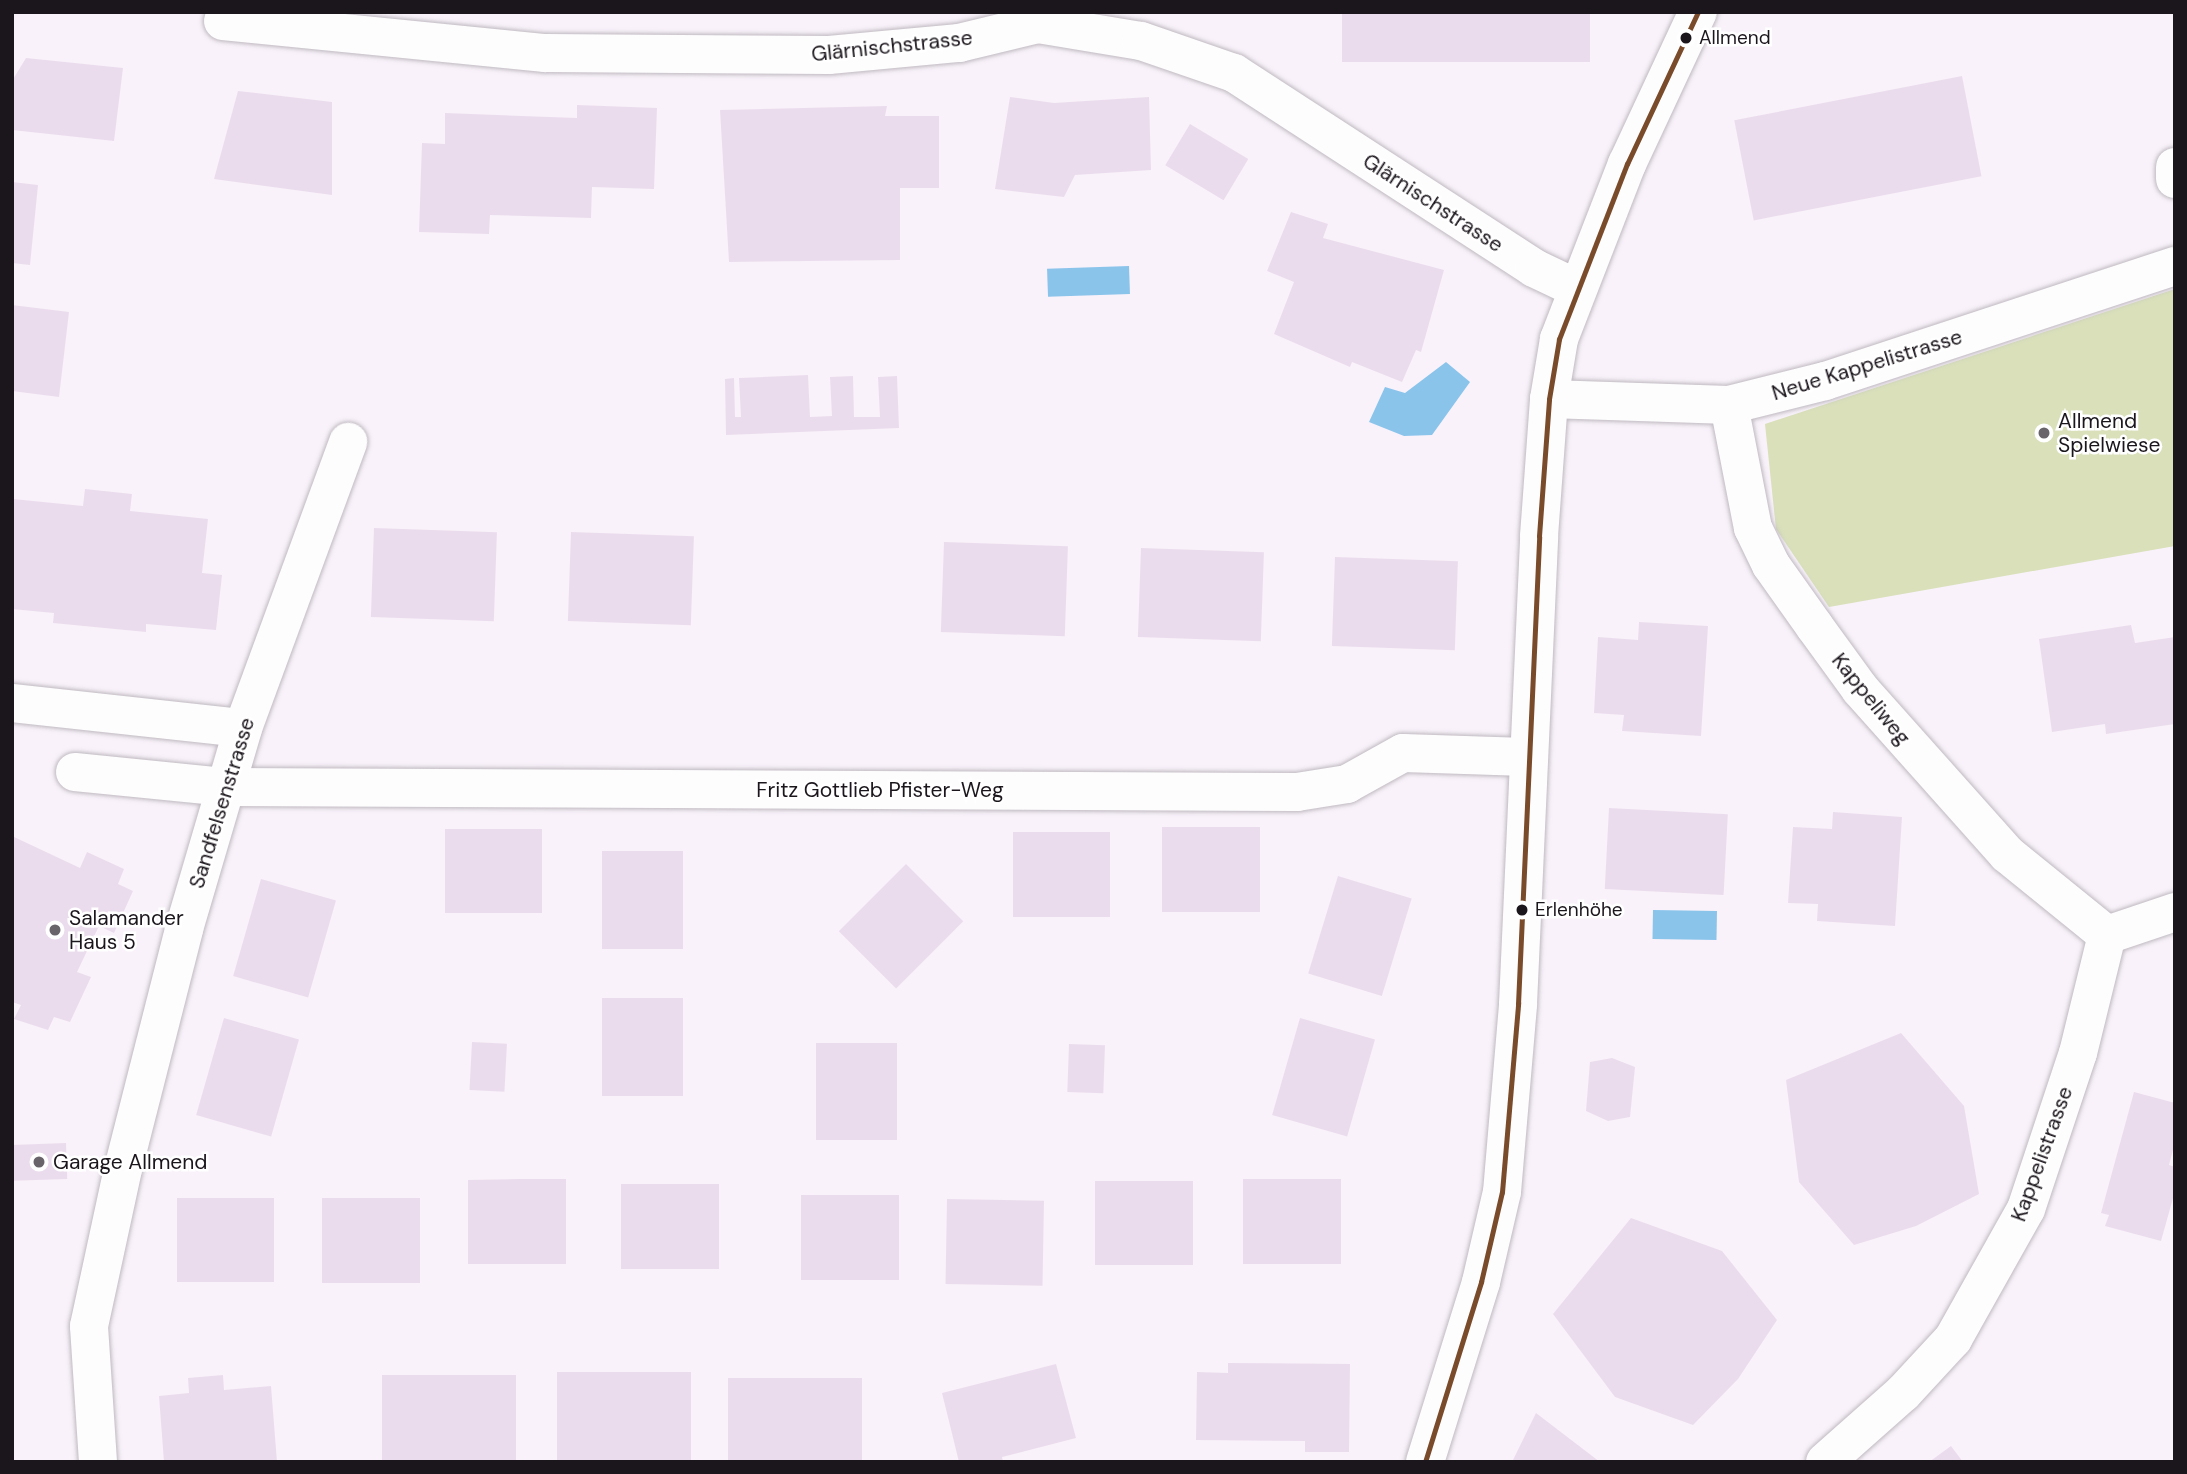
<!DOCTYPE html>
<html>
<head>
<meta charset="utf-8">
<style>
	body { margin:0 }
	#map { position:relative; width:2187px; height:1474px; overflow:hidden; background:#f9f2fa; font-family:"DM Sans",sans-serif }
	div>[style] { position:absolute }
	.green>* { inset:0; background:#d9e0ba }
	.water>* { inset:0; background:#8ac4eb; transform-origin:0 0 }
	.building>* { inset:0; background:#ebdced; transform-origin:0 0 }
	.roads { filter:drop-shadow(0 0 2px #bfb9c0) drop-shadow(0 0 2px #bfb9c0) }
	.minor>* { height:38px; margin:-19px; padding:0 19px; transform-origin:19px; border-radius:19px; background:#fefdfe }
	.bus-1>* { height:5px; margin:-2.5px; padding:0 2.5px; transform-origin:2.5px; border-radius:2.5px; background:#7a4b2a }
	.dots>* { width:19px; height:19px; translate:-50% -50%; box-sizing:border-box; border:4px solid #fff; border-radius:50% }
	span { translate:-50% -50%; white-space:nowrap; text-align:center; line-height:1.15; -webkit-text-stroke:5px #fff; paint-order:stroke }
	.bus-label { font-size:19px; color:#1b161c }
	.left { translate:0 -50%; text-align:left }
	.street-label { font-size:21px; color:#1b161c }
	.poi-label { font-size:21px; color:#1b161c }
	.frame { position:absolute; inset:0; border:14px solid #1b161c; pointer-events:none }
</style>
</head>
<body>
<div id="map">
	<div class="green">
		<div style="clip-path:polygon(2175px 289px,2175px 546px,1829px 607px,1776px 529px,1765px 424px)"></div>
	</div>
	<div class="water">
		<div style="left:1129px;top:266px;width:28px;height:82px;rotate:88deg"></div>
		<div style="clip-path:polygon(1446px 362px,1470px 382px,1432px 435px,1404px 436px,1369px 422px,1385px 387px,1405px 393px)"></div>
		<div style="left:1653px;top:910px;width:64px;height:29px;rotate:1deg"></div>
	</div>
	<div class="building">
		<div style="left:1342px;top:12px;width:248px;height:50px"></div>
		<div style="clip-path:polygon(26px 58px,123px 68px,114px 141px,12px 130px,12px 81px)"></div>
		<div style="left:1962px;top:76px;width:102px;height:232px;rotate:79deg"></div>
		<div style="clip-path:polygon(238px 91px,332px 102px,332px 195px,214px 179px)"></div>
		<div style="clip-path:polygon(1010px 97px,1054px 103px,1149px 97px,1151px 170px,1075px 175px,1064px 197px,995px 189px)"></div>
		<div style="clip-path:polygon(577px 105px,657px 108px,654px 189px,592px 187px,591px 218px,490px 215px,489px 234px,419px 232px,422px 143px,445px 144px,445px 113px,577px 118px)"></div>
		<div style="clip-path:polygon(887px 106px,885px 116px,939px 116px,939px 188px,900px 188px,900px 260px,729px 262px,720px 110px)"></div>
		<div style="left:1190px;top:124px;width:68px;height:48px;rotate:31deg"></div>
		<div style="clip-path:polygon(12px 182px,38px 185px,30px 265px,12px 263px)"></div>
		<div style="clip-path:polygon(1291px 212px,1328px 224px,1323px 238px,1444px 270px,1421px 352px,1416px 350px,1402px 382px,1352px 362px,1350px 367px,1274px 334px,1294px 282px,1267px 271px)"></div>
		<div style="clip-path:polygon(12px 305px,69px 312px,59px 397px,12px 391px)"></div>
		<div style="clip-path:polygon(808px 375px,810px 417px,832px 416px,830px 377px,853px 376px,854px 417px,880px 417px,878px 377px,897px 376px,899px 428px,726px 435px,725px 379px,734px 378px,735px 417px,741px 417px,739px 378px)"></div>
		<div style="clip-path:polygon(85px 489px,132px 494px,130px 511px,208px 519px,202px 573px,222px 575px,216px 630px,146px 624px,146px 632px,53px 623px,54px 613px,12px 609px,13px 499px,83px 506px)"></div>
		<div style="left:374px;top:528px;width:123px;height:89px;rotate:2deg"></div>
		<div style="left:571px;top:532px;width:123px;height:89px;rotate:2deg"></div>
		<div style="left:944px;top:542px;width:124px;height:90px;rotate:2deg"></div>
		<div style="left:1141px;top:548px;width:123px;height:89px;rotate:2deg"></div>
		<div style="left:1335px;top:557px;width:123px;height:89px;rotate:2deg"></div>
		<div style="clip-path:polygon(1639px 622px,1708px 626px,1701px 736px,1622px 731px,1624px 715px,1594px 713px,1598px 637px,1638px 640px)"></div>
		<div style="clip-path:polygon(2131px 625px,2135px 643px,2175px 637px,2175px 724px,2106px 734px,2105px 724px,2052px 732px,2039px 639px)"></div>
		<div style="left:1609px;top:808px;width:119px;height:81px;rotate:3deg"></div>
		<div style="clip-path:polygon(1833px 812px,1902px 817px,1895px 926px,1817px 921px,1818px 904px,1788px 903px,1793px 827px,1832px 829px)"></div>
		<div style="left:1162px;top:827px;width:98px;height:85px"></div>
		<div style="left:445px;top:829px;width:97px;height:84px"></div>
		<div style="left:1013px;top:832px;width:97px;height:85px"></div>
		<div style="clip-path:polygon(12px 836px,80px 868px,87px 852px,124px 869px,118px 884px,133px 891px,114px 933px,99px 926px,77px 972px,91px 977px,70px 1022px,54px 1017px,48px 1030px,14px 1019px,21px 1005px,12px 1002px)"></div>
		<div style="left:683px;top:851px;width:98px;height:81px;rotate:90deg"></div>
		<div style="left:906px;top:864px;width:81px;height:95px;rotate:45deg"></div>
		<div style="left:1338px;top:876px;width:77px;height:102px;rotate:17deg"></div>
		<div style="left:261px;top:879px;width:78px;height:101px;rotate:16deg"></div>
		<div style="left:602px;top:998px;width:81px;height:98px"></div>
		<div style="left:224px;top:1018px;width:78px;height:101px;rotate:16deg"></div>
		<div style="left:1300px;top:1018px;width:78px;height:101px;rotate:16deg"></div>
		<div style="clip-path:polygon(1901px 1033px,1964px 1106px,1979px 1194px,1916px 1226px,1854px 1245px,1799px 1182px,1786px 1080px)"></div>
		<div style="left:472px;top:1042px;width:35px;height:48px;rotate:3deg"></div>
		<div style="left:816px;top:1043px;width:81px;height:97px"></div>
		<div style="left:1069px;top:1044px;width:36px;height:48px;rotate:2deg"></div>
		<div style="clip-path:polygon(1612px 1058px,1635px 1067px,1630px 1117px,1608px 1121px,1586px 1111px,1590px 1062px)"></div>
		<div style="clip-path:polygon(2134px 1092px,2175px 1103px,2175px 1142px,2169px 1165px,2175px 1167px,2175px 1191px,2161px 1241px,2105px 1226px,2109px 1215px,2101px 1213px)"></div>
		<div style="left:66px;top:1143px;width:36px;height:54px;rotate:88deg"></div>
		<div style="clip-path:polygon(517px 1179px,566px 1179px,566px 1264px,468px 1264px,468px 1180px)"></div>
		<div style="left:1341px;top:1179px;width:85px;height:98px;rotate:90deg"></div>
		<div style="left:1095px;top:1181px;width:98px;height:84px"></div>
		<div style="left:621px;top:1184px;width:98px;height:85px"></div>
		<div style="left:801px;top:1195px;width:98px;height:85px"></div>
		<div style="left:177px;top:1198px;width:97px;height:84px"></div>
		<div style="left:322px;top:1198px;width:98px;height:85px"></div>
		<div style="left:947px;top:1199px;width:97px;height:85px;rotate:1deg"></div>
		<div style="clip-path:polygon(1631px 1218px,1722px 1251px,1777px 1320px,1738px 1379px,1693px 1425px,1615px 1397px,1553px 1314px)"></div>
		<div style="clip-path:polygon(1228px 1363px,1350px 1364px,1349px 1452px,1305px 1452px,1305px 1441px,1196px 1440px,1197px 1372px,1228px 1373px)"></div>
		<div style="clip-path:polygon(1056px 1364px,1076px 1438px,1002px 1457px,1003px 1462px,959px 1462px,942px 1393px)"></div>
		<div style="left:557px;top:1372px;width:134px;height:90px"></div>
		<div style="clip-path:polygon(223px 1375px,224px 1390px,271px 1386px,277px 1462px,164px 1462px,159px 1396px,189px 1393px,188px 1378px)"></div>
		<div style="left:382px;top:1375px;width:134px;height:87px"></div>
		<div style="left:728px;top:1378px;width:134px;height:84px"></div>
		<div style="clip-path:polygon(1536px 1413px,1600px 1462px,1512px 1462px)"></div>
		<div style="clip-path:polygon(1951px 1446px,1963px 1462px,1929px 1462px)"></div>
	</div>
	<div class="roads">
		<div class="minor">
			<div style="left:223px;top:21px;width:324px;rotate:5.7deg"></div>
			<div style="left:545px;top:53px;width:284px;rotate:0.4deg"></div>
			<div style="left:829px;top:55px;width:131px;rotate:-5.3deg"></div>
			<div style="left:959px;top:43px;width:81px;rotate:-13.5deg"></div>
			<div style="left:1038px;top:24px;width:104px;rotate:9.4deg"></div>
			<div style="left:1141px;top:41px;width:98px;rotate:19deg"></div>
			<div style="left:1234px;top:73px;width:358px;rotate:33deg"></div>
			<div style="left:1534px;top:268px;width:47px;rotate:25.5deg"></div>
			<div style="left:2175px;top:167px;width:12px;rotate:90deg"></div>
			<div style="left:1549px;top:399px;width:180px;rotate:1.9deg"></div>
			<div style="left:1729px;top:405px;width:99px;rotate:-14deg"></div>
			<div style="left:1825px;top:381px;width:368px;rotate:-18.2deg"></div>
			<div style="left:1729px;top:405px;width:125px;rotate:79deg"></div>
			<div style="left:1753px;top:528px;width:41px;rotate:64.1deg"></div>
			<div style="left:1771px;top:565px;width:76px;rotate:54.6deg"></div>
			<div style="left:1815px;top:627px;width:77px;rotate:54deg"></div>
			<div style="left:1860px;top:689px;width:221px;rotate:48.3deg"></div>
			<div style="left:2007px;top:854px;width:129px;rotate:39deg"></div>
			<div style="left:12px;top:703px;width:232px;rotate:6.2deg"></div>
			<div style="left:75px;top:772px;width:152px;rotate:5.7deg"></div>
			<div style="left:226px;top:787px;width:1071px;rotate:0.27deg"></div>
			<div style="left:1297px;top:792px;width:51px;rotate:-9.1deg"></div>
			<div style="left:1347px;top:784px;width:64px;rotate:-29deg"></div>
			<div style="left:1403px;top:753px;width:123px;rotate:1.9deg"></div>
			<div style="left:2107px;top:935px;width:72px;rotate:-18.7deg"></div>
			<div style="left:98px;top:1462px;width:136px;rotate:-93.8deg"></div>
			<div style="left:89px;top:1326px;width:161px;rotate:-77.8deg"></div>
			<div style="left:123px;top:1169px;width:248px;rotate:-75.7deg"></div>
			<div style="left:184px;top:929px;width:209px;rotate:-73.6deg"></div>
			<div style="left:243px;top:728px;width:305px;rotate:-69.8deg"></div>
			<div style="left:1425px;top:1462px;width:189px;rotate:-72.7deg"></div>
			<div style="left:1481px;top:1282px;width:92px;rotate:-76.9deg"></div>
			<div style="left:1502px;top:1192px;width:189px;rotate:-85.1deg"></div>
			<div style="left:1518px;top:1004px;width:468px;rotate:-87.4deg"></div>
			<div style="left:1539px;top:536px;width:137px;rotate:-85.8deg"></div>
			<div style="left:1549px;top:399px;width:61px;rotate:-80.5deg"></div>
			<div style="left:1559px;top:339px;width:188px;rotate:-68.8deg"></div>
			<div style="left:1627px;top:164px;width:168px;rotate:-65deg"></div>
			<div style="left:1825px;top:1462px;width:104px;rotate:-41.5deg"></div>
			<div style="left:1903px;top:1393px;width:74px;rotate:-47.2deg"></div>
			<div style="left:1953px;top:1339px;width:149px;rotate:-60.7deg"></div>
			<div style="left:2026px;top:1209px;width:164px;rotate:-71.6deg"></div>
			<div style="left:2078px;top:1053px;width:122px;rotate:-76.2deg"></div>
		</div>
	</div>
	<div class="bus-1">
		<div style="left:1425px;top:1462px;width:189px;rotate:-72.7deg"></div>
		<div style="left:1481px;top:1282px;width:92px;rotate:-76.9deg"></div>
		<div style="left:1502px;top:1192px;width:189px;rotate:-85.1deg"></div>
		<div style="left:1518px;top:1004px;width:468px;rotate:-87.4deg"></div>
		<div style="left:1539px;top:536px;width:137px;rotate:-85.8deg"></div>
		<div style="left:1549px;top:399px;width:61px;rotate:-80.5deg"></div>
		<div style="left:1559px;top:339px;width:188px;rotate:-68.8deg"></div>
		<div style="left:1627px;top:164px;width:168px;rotate:-65deg"></div>
	</div>
	<div class="dots">
		<div style="left:1686px;top:38px;background:#1b161c"></div>
		<div style="left:2044px;top:433px;background:#69636a"></div>
		<div style="left:1522px;top:910px;background:#1b161c"></div>
		<div style="left:55px;top:930px;background:#69636a"></div>
		<div style="left:39px;top:1162px;background:#69636a"></div>
	</div>
	<div class="bus-label">
		<span class="left" style="left:1699px;top:38px">Allmend</span>
		<span class="left" style="left:1535px;top:910px">Erlenhöhe</span>
	</div>
	<div class="street-label">
		<span style="left:892px;top:46px;rotate:-6deg">Glärnischstrasse</span>
		<span style="left:1433px;top:203px;rotate:33deg">Glärnischstrasse</span>
		<span style="left:1867px;top:365px;rotate:-17deg">Neue Kappelistrasse</span>
		<span style="left:1871px;top:699px;rotate:51deg">Kappeliweg</span>
		<span style="left:880px;top:790px">Fritz Gottlieb Pfister-Weg</span>
		<span style="left:222px;top:803px;rotate:-73deg">Sandfelsenstrasse</span>
		<span style="left:2042px;top:1154px;rotate:-70deg">Kappelistrasse</span>
	</div>
	<div class="poi-label">
		<span class="left" style="left:2058px;top:433px">Allmend<br>Spielwiese</span>
		<span class="left" style="left:69px;top:930px">Salamander<br>Haus 5</span>
		<span class="left" style="left:53px;top:1162px">Garage Allmend</span>
	</div>
	<div class="frame"></div>
</div>
</body>
</html>
